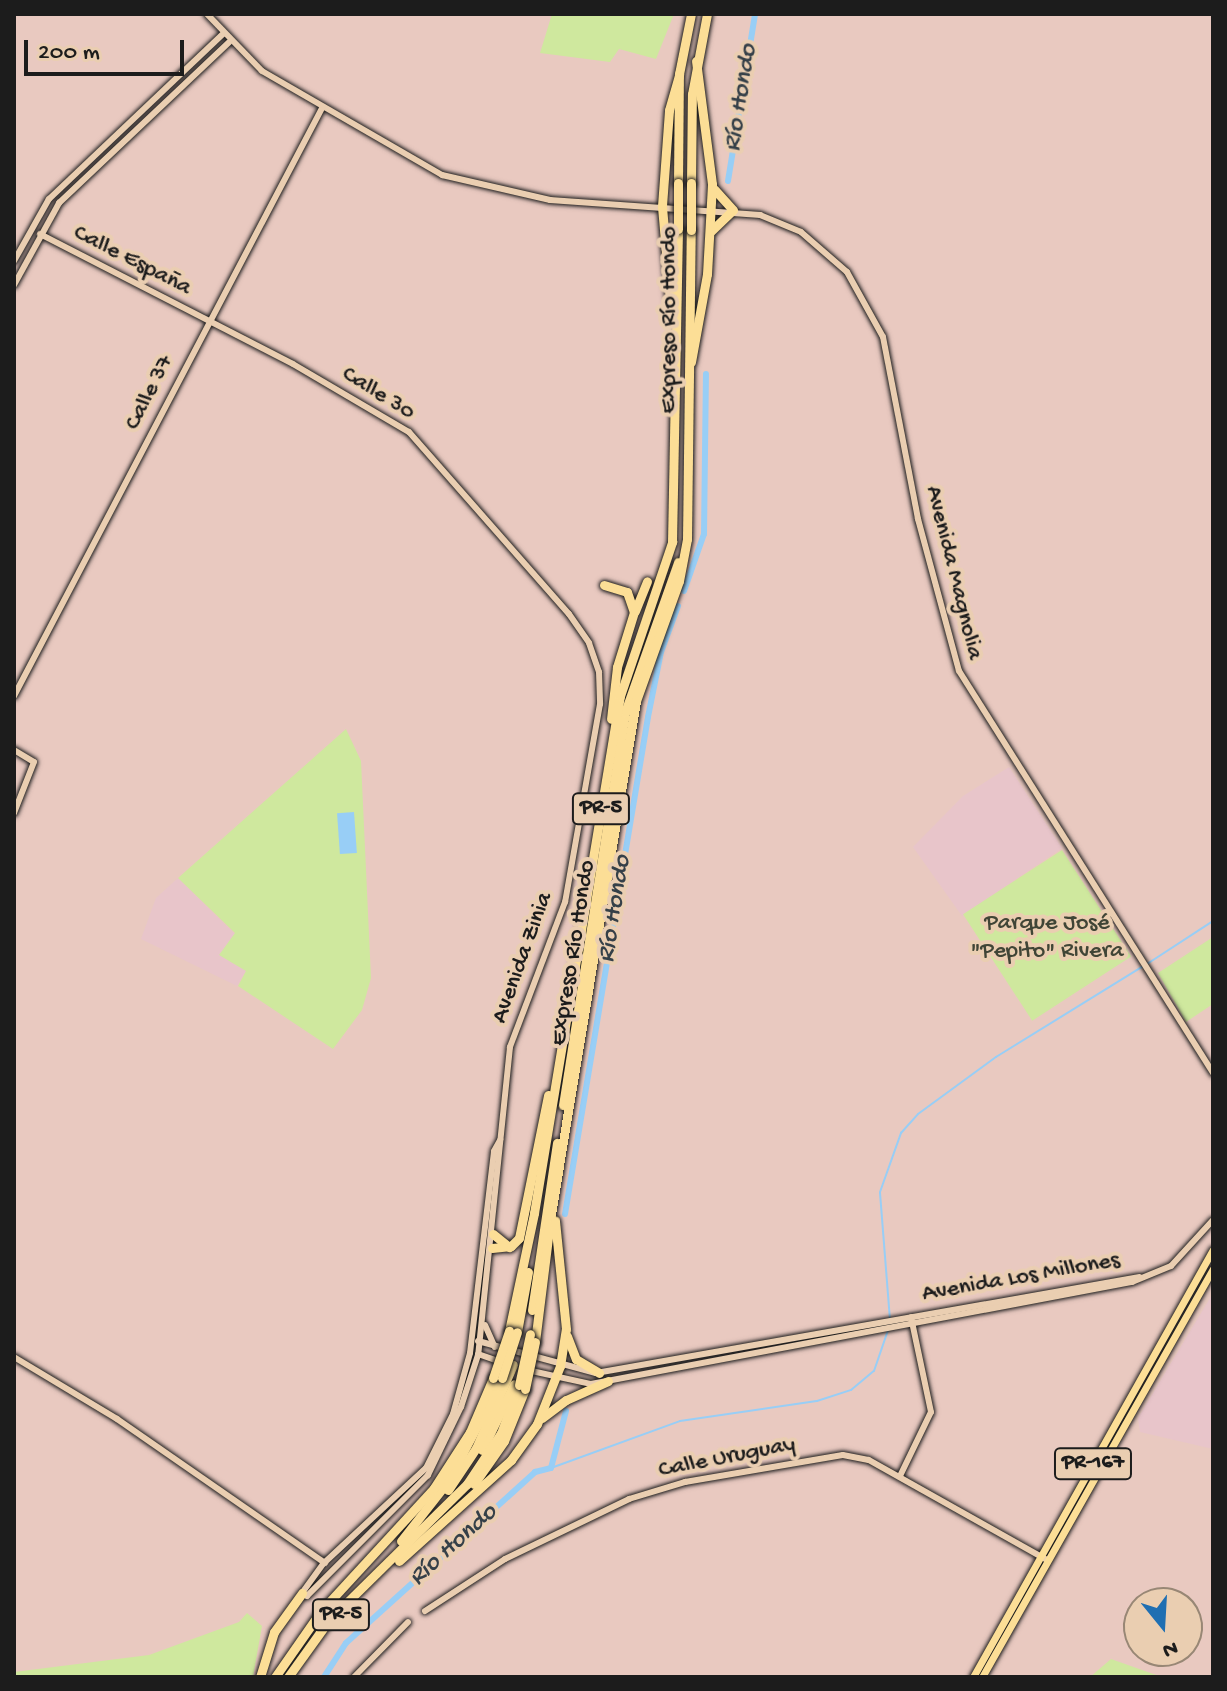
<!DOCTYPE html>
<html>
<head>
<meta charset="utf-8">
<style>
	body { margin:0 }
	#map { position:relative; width:1227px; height:1691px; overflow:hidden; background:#e9c9c0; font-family:"Gochi Hand",sans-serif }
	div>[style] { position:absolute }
	.built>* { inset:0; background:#e8c5ca }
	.green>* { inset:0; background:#cfe89e; transform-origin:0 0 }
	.water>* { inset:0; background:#98cef6; transform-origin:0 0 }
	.stream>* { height:2px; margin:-1px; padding:0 1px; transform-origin:1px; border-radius:1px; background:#98cef6 }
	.canal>* { height:6px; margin:-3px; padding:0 3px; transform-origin:3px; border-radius:3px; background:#98cef6 }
	.roads { filter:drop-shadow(0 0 2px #1c1c1c) drop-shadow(0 0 2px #1c1c1c) }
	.tertiary>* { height:6px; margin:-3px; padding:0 3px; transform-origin:3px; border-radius:3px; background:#eaceb1 }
	.primary>* { height:7px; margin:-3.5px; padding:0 3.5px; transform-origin:3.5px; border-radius:3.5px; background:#fcde96 }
	.motorway>* { height:9px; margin:-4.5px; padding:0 4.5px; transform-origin:4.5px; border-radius:4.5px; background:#fcde96 }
	.bridges { filter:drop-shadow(0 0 2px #1c1c1c) drop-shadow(0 0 2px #1c1c1c) }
	.motorway-bridge>* { height:9px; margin:-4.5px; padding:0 4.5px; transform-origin:4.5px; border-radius:4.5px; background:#fcde96 }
	span { translate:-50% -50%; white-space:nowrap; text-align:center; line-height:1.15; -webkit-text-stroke:8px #eaceb1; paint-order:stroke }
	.shield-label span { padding:2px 6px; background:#eaceb1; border:2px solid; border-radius:6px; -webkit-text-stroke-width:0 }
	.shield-label { font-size:22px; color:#1c1c1c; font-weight:700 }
	.street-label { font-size:24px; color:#1c1c1c }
	.park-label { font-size:24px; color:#404536 }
	.water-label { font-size:26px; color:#354048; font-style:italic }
	.frame { position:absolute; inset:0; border:16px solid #1c1c1c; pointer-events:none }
	.north { position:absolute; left:1123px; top:1587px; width:80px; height:80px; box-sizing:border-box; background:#eaceb1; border:2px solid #988775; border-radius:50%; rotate:162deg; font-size:22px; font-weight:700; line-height:32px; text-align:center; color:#1c1c1c }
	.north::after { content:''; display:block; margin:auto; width:28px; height:36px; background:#1f6fb2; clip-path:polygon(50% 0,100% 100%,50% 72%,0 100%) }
	.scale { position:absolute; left:24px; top:40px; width:160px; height:36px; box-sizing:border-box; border:4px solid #1c1c1c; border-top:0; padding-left:10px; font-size:24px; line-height:28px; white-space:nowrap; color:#1c1c1c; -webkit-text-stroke:6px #eaceb1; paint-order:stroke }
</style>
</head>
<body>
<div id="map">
	<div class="built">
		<div style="clip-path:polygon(1009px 767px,1062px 848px,962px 916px,913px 847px,963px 796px)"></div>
		<div style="clip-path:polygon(178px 878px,235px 934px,246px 971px,237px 986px,141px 939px,156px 898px)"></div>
		<div style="clip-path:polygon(1213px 1293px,1213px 1449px,1140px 1432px,1138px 1418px)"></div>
	</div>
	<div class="green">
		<div style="clip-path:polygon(552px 14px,674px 14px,656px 59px,619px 49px,610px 62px,540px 53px)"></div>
		<div style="clip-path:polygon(346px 729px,361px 761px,371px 978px,362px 1010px,333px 1049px,238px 986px,246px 971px,219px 955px,235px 933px,178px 878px)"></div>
		<div style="left:1062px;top:850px;width:127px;height:118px;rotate:57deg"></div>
		<div style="clip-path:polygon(1213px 937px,1213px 1004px,1186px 1022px,1158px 973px)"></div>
		<div style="clip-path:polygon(247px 1613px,262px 1626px,253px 1677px,14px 1677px,14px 1672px,149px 1655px,239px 1622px)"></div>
		<div style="clip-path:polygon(1111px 1659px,1159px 1676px,1159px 1677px,1090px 1677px)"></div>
	</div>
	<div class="water">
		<div style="left:354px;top:812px;width:41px;height:17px;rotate:86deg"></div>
	</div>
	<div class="stream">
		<div style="left:1147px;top:964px;width:79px;rotate:-33.1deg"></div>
		<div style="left:890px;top:1320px;width:128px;rotate:-94.5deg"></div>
		<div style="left:880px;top:1192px;width:63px;rotate:-70.4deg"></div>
		<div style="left:901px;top:1133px;width:25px;rotate:-48deg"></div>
		<div style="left:918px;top:1114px;width:97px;rotate:-36.2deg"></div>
		<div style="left:996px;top:1057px;width:172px;rotate:-31.7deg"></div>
		<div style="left:551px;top:1468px;width:137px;rotate:-20deg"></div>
		<div style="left:680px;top:1421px;width:138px;rotate:-8.3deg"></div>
		<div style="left:817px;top:1401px;width:36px;rotate:-18deg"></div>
		<div style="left:851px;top:1390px;width:30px;rotate:-40deg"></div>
		<div style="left:874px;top:1371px;width:43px;rotate:-71.1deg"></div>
	</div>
	<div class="canal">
		<div style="left:728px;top:181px;width:169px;rotate:-80.8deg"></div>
		<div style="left:684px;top:591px;width:60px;rotate:-70.7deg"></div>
		<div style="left:704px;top:534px;width:160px;rotate:-89.3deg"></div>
		<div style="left:565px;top:1214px;width:504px;rotate:-80.52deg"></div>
		<div style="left:648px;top:717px;width:66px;rotate:-78.7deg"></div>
		<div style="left:661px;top:652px;width:49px;rotate:-69.7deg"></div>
		<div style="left:324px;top:1677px;width:40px;rotate:-57.1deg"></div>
		<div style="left:346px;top:1643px;width:255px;rotate:-42.1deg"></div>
		<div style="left:535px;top:1472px;width:16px;rotate:-14deg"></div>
		<div style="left:551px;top:1468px;width:59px;rotate:-75.3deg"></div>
	</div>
	<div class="roads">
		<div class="tertiary">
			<div style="left:207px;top:14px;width:79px;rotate:46deg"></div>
			<div style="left:262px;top:71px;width:208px;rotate:30deg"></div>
			<div style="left:442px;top:175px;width:111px;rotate:13deg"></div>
			<div style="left:550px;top:200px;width:211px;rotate:4.1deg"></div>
			<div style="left:760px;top:215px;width:44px;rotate:22.5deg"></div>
			<div style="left:801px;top:232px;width:61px;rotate:41deg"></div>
			<div style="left:847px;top:272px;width:74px;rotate:61deg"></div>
			<div style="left:883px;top:337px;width:185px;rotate:79.1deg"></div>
			<div style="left:918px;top:519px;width:157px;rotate:74.9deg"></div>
			<div style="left:959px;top:671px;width:476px;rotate:57.7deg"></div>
			<div style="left:40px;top:234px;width:284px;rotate:27.2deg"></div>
			<div style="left:293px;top:364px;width:134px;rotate:30.4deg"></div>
			<div style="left:409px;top:432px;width:242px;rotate:48.7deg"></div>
			<div style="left:569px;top:614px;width:35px;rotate:55deg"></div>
			<div style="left:589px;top:643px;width:31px;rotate:71deg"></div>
			<div style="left:599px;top:672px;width:32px;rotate:88deg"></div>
			<div style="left:600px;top:704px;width:201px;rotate:100deg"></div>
			<div style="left:565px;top:902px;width:155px;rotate:110.8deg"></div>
			<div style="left:510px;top:1047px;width:310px;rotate:95.9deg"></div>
			<div style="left:478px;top:1355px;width:55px;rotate:108.1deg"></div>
			<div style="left:461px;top:1407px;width:76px;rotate:115.9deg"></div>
			<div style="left:428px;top:1475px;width:171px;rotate:135deg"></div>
			<div style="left:307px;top:1596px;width:6px;rotate:-149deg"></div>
			<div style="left:302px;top:1593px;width:37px;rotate:-54deg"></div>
			<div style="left:324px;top:1563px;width:139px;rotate:-43deg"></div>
			<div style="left:426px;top:1468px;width:60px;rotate:-63.4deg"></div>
			<div style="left:453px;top:1414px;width:63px;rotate:-74.4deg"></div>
			<div style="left:470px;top:1353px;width:203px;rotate:-83.2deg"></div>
			<div style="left:494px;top:1151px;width:13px;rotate:-61deg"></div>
			<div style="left:14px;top:261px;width:71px;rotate:-60.6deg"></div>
			<div style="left:49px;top:199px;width:240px;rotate:-43.5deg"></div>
			<div style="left:14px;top:285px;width:94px;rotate:-61.2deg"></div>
			<div style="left:59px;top:203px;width:234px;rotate:-43.4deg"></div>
			<div style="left:14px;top:696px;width:664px;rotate:-62.35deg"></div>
			<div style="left:14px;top:750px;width:23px;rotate:31deg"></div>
			<div style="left:34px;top:762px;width:55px;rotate:111.4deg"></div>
			<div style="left:485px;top:1325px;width:24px;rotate:66deg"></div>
			<div style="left:478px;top:1341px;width:122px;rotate:15.2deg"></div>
			<div style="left:596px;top:1373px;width:552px;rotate:-10.01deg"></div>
			<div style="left:478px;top:1354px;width:24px;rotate:19deg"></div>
			<div style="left:14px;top:1357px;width:120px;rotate:31deg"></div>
			<div style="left:117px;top:1419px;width:253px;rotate:34.7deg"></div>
			<div style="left:527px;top:1370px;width:66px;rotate:12.3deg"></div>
			<div style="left:591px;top:1384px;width:551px;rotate:-10.68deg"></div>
			<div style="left:1132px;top:1282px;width:42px;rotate:-22.3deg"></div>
			<div style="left:1171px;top:1266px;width:62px;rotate:-47.6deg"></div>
			<div style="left:900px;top:1476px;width:71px;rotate:-64.2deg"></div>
			<div style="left:931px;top:1412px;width:97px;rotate:-101.9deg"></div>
			<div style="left:425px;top:1611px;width:95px;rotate:-33deg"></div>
			<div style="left:505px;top:1559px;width:138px;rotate:-25.8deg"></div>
			<div style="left:629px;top:1499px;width:59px;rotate:-16.9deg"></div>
			<div style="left:685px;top:1482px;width:160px;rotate:-9.7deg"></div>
			<div style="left:843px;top:1455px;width:26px;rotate:11deg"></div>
			<div style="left:869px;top:1460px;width:204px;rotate:29.3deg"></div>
			<div style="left:354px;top:1677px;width:77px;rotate:-45.5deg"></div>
		</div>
		<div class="primary">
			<div style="left:973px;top:1677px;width:490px;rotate:-60.7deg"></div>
			<div style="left:982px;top:1677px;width:469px;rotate:-60.5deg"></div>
		</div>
		<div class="motorway">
			<div style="left:678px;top:183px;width:109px;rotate:-89.5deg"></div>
			<div style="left:679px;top:74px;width:61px;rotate:-78.7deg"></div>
			<div style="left:691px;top:183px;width:89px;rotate:-89.4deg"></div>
			<div style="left:692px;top:94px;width:81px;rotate:-79.4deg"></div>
			<div style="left:711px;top:231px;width:30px;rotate:-44deg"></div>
			<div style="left:733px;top:210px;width:28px;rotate:-132deg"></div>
			<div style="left:672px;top:321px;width:115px;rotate:-95deg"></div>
			<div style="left:662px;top:206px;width:96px;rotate:-85.8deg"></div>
			<div style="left:669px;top:110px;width:37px;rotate:-74deg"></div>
			<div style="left:691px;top:362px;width:89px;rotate:-79.7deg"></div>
			<div style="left:707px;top:274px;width:90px;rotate:-86.8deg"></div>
			<div style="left:712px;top:184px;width:124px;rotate:-97.4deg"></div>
			<div style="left:604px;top:585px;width:24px;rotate:17deg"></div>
			<div style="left:627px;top:592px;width:21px;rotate:71deg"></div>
			<div style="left:634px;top:612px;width:58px;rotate:107.2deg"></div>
			<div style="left:617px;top:667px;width:52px;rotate:96.6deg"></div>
			<div style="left:635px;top:611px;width:32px;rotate:-68deg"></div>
			<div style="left:563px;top:1105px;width:398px;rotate:-81deg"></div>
			<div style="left:625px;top:712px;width:159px;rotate:-70.5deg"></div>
			<div style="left:493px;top:1234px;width:21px;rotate:39deg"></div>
			<div style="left:492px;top:1248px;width:19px;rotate:-6deg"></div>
			<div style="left:511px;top:1246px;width:11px;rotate:-45deg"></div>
			<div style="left:519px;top:1238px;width:146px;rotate:-78.5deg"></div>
			<div style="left:532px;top:1310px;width:169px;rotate:-81.5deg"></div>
			<div style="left:509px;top:1331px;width:121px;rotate:-78deg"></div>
			<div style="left:534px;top:1213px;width:524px;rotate:-80.56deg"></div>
			<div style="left:620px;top:696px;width:163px;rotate:-71.3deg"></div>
			<div style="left:672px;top:542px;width:313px;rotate:-88.9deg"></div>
			<div style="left:517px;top:1332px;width:61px;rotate:-79.6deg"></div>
			<div style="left:567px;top:1336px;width:25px;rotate:69deg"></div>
			<div style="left:576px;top:1359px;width:27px;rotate:31deg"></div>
			<div style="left:535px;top:1342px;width:129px;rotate:-82.9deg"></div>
			<div style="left:551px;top:1214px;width:520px;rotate:-80.59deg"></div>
			<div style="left:636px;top:701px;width:127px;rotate:-70.3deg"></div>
			<div style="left:679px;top:581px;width:43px;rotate:-79.2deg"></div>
			<div style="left:687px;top:539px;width:309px;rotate:-89.3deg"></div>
			<div style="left:542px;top:1418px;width:30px;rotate:-37deg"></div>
			<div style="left:566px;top:1400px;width:46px;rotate:-24.3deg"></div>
			<div style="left:482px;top:1450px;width:73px;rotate:-64.1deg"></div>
			<div style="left:474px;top:1484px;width:52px;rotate:-55.1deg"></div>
			<div style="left:504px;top:1441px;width:56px;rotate:-68deg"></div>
			<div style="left:448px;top:1490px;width:50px;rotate:-56.3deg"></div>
			<div style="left:476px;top:1448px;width:91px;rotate:-66deg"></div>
			<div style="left:401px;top:1541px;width:76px;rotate:-51.9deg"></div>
			<div style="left:448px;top:1481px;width:116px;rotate:-62.3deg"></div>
			<div style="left:399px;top:1561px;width:151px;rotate:-42deg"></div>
			<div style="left:511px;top:1460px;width:44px;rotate:-54.2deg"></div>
			<div style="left:537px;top:1424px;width:62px;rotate:-68.4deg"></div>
			<div style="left:560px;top:1366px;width:37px;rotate:-81deg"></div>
			<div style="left:566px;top:1329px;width:109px;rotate:-95.8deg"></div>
			<div style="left:260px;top:1677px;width:47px;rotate:-72.7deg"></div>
			<div style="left:274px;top:1632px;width:48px;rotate:-54.3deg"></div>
			<div style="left:275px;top:1677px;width:80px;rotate:-55.1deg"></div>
			<div style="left:321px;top:1611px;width:167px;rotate:-47.4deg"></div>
			<div style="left:434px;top:1488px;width:67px;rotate:-57.3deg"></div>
			<div style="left:470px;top:1432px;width:59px;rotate:-66.9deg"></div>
			<div style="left:288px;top:1677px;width:70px;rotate:-54.3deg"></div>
			<div style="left:329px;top:1620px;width:194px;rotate:-44.6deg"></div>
			<div style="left:467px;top:1484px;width:61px;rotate:-56.3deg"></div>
			<div style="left:501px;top:1433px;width:51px;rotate:-69.4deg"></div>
		</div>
	</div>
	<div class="bridges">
		<div class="motorway-bridge">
			<div style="left:678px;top:229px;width:46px;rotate:-90deg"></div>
			<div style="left:691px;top:230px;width:47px;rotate:-90deg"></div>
			<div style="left:493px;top:1378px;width:50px;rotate:-71.2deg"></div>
			<div style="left:502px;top:1378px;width:48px;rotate:-71.9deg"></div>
			<div style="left:519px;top:1385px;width:52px;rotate:-77.8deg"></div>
			<div style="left:525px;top:1389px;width:48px;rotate:-78deg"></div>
		</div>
	</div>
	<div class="shield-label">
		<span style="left:601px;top:809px">PR-5</span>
		<span style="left:1093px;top:1464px">PR-167</span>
		<span style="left:341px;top:1615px">PR-5</span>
	</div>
	<div class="street-label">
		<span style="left:132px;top:261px;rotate:27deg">Calle España</span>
		<span style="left:670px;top:320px;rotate:-90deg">Expreso Río Hondo</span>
		<span style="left:150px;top:393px;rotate:-63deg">Calle 37</span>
		<span style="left:378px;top:394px;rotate:32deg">Calle 30</span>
		<span style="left:953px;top:573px;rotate:76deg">Avenida Magnolia</span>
		<span style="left:574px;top:953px;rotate:-81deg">Expreso Río Hondo</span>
		<span style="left:523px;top:958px;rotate:-70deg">Avenida Zinia</span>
		<span style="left:1021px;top:1278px;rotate:-10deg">Avenida Los Millones</span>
		<span style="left:727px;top:1458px;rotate:-11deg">Calle Uruguay</span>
	</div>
	<div class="park-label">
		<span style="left:1047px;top:938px">Parque José<br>"Pepito" Rivera</span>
	</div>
	<div class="water-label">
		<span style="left:742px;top:98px;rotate:-81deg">Río Hondo</span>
		<span style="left:616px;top:909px;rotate:-81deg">Río Hondo</span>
		<span style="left:454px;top:1546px;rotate:-42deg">Río Hondo</span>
	</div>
	<div class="frame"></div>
	<div class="north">N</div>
	<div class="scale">200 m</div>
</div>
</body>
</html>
